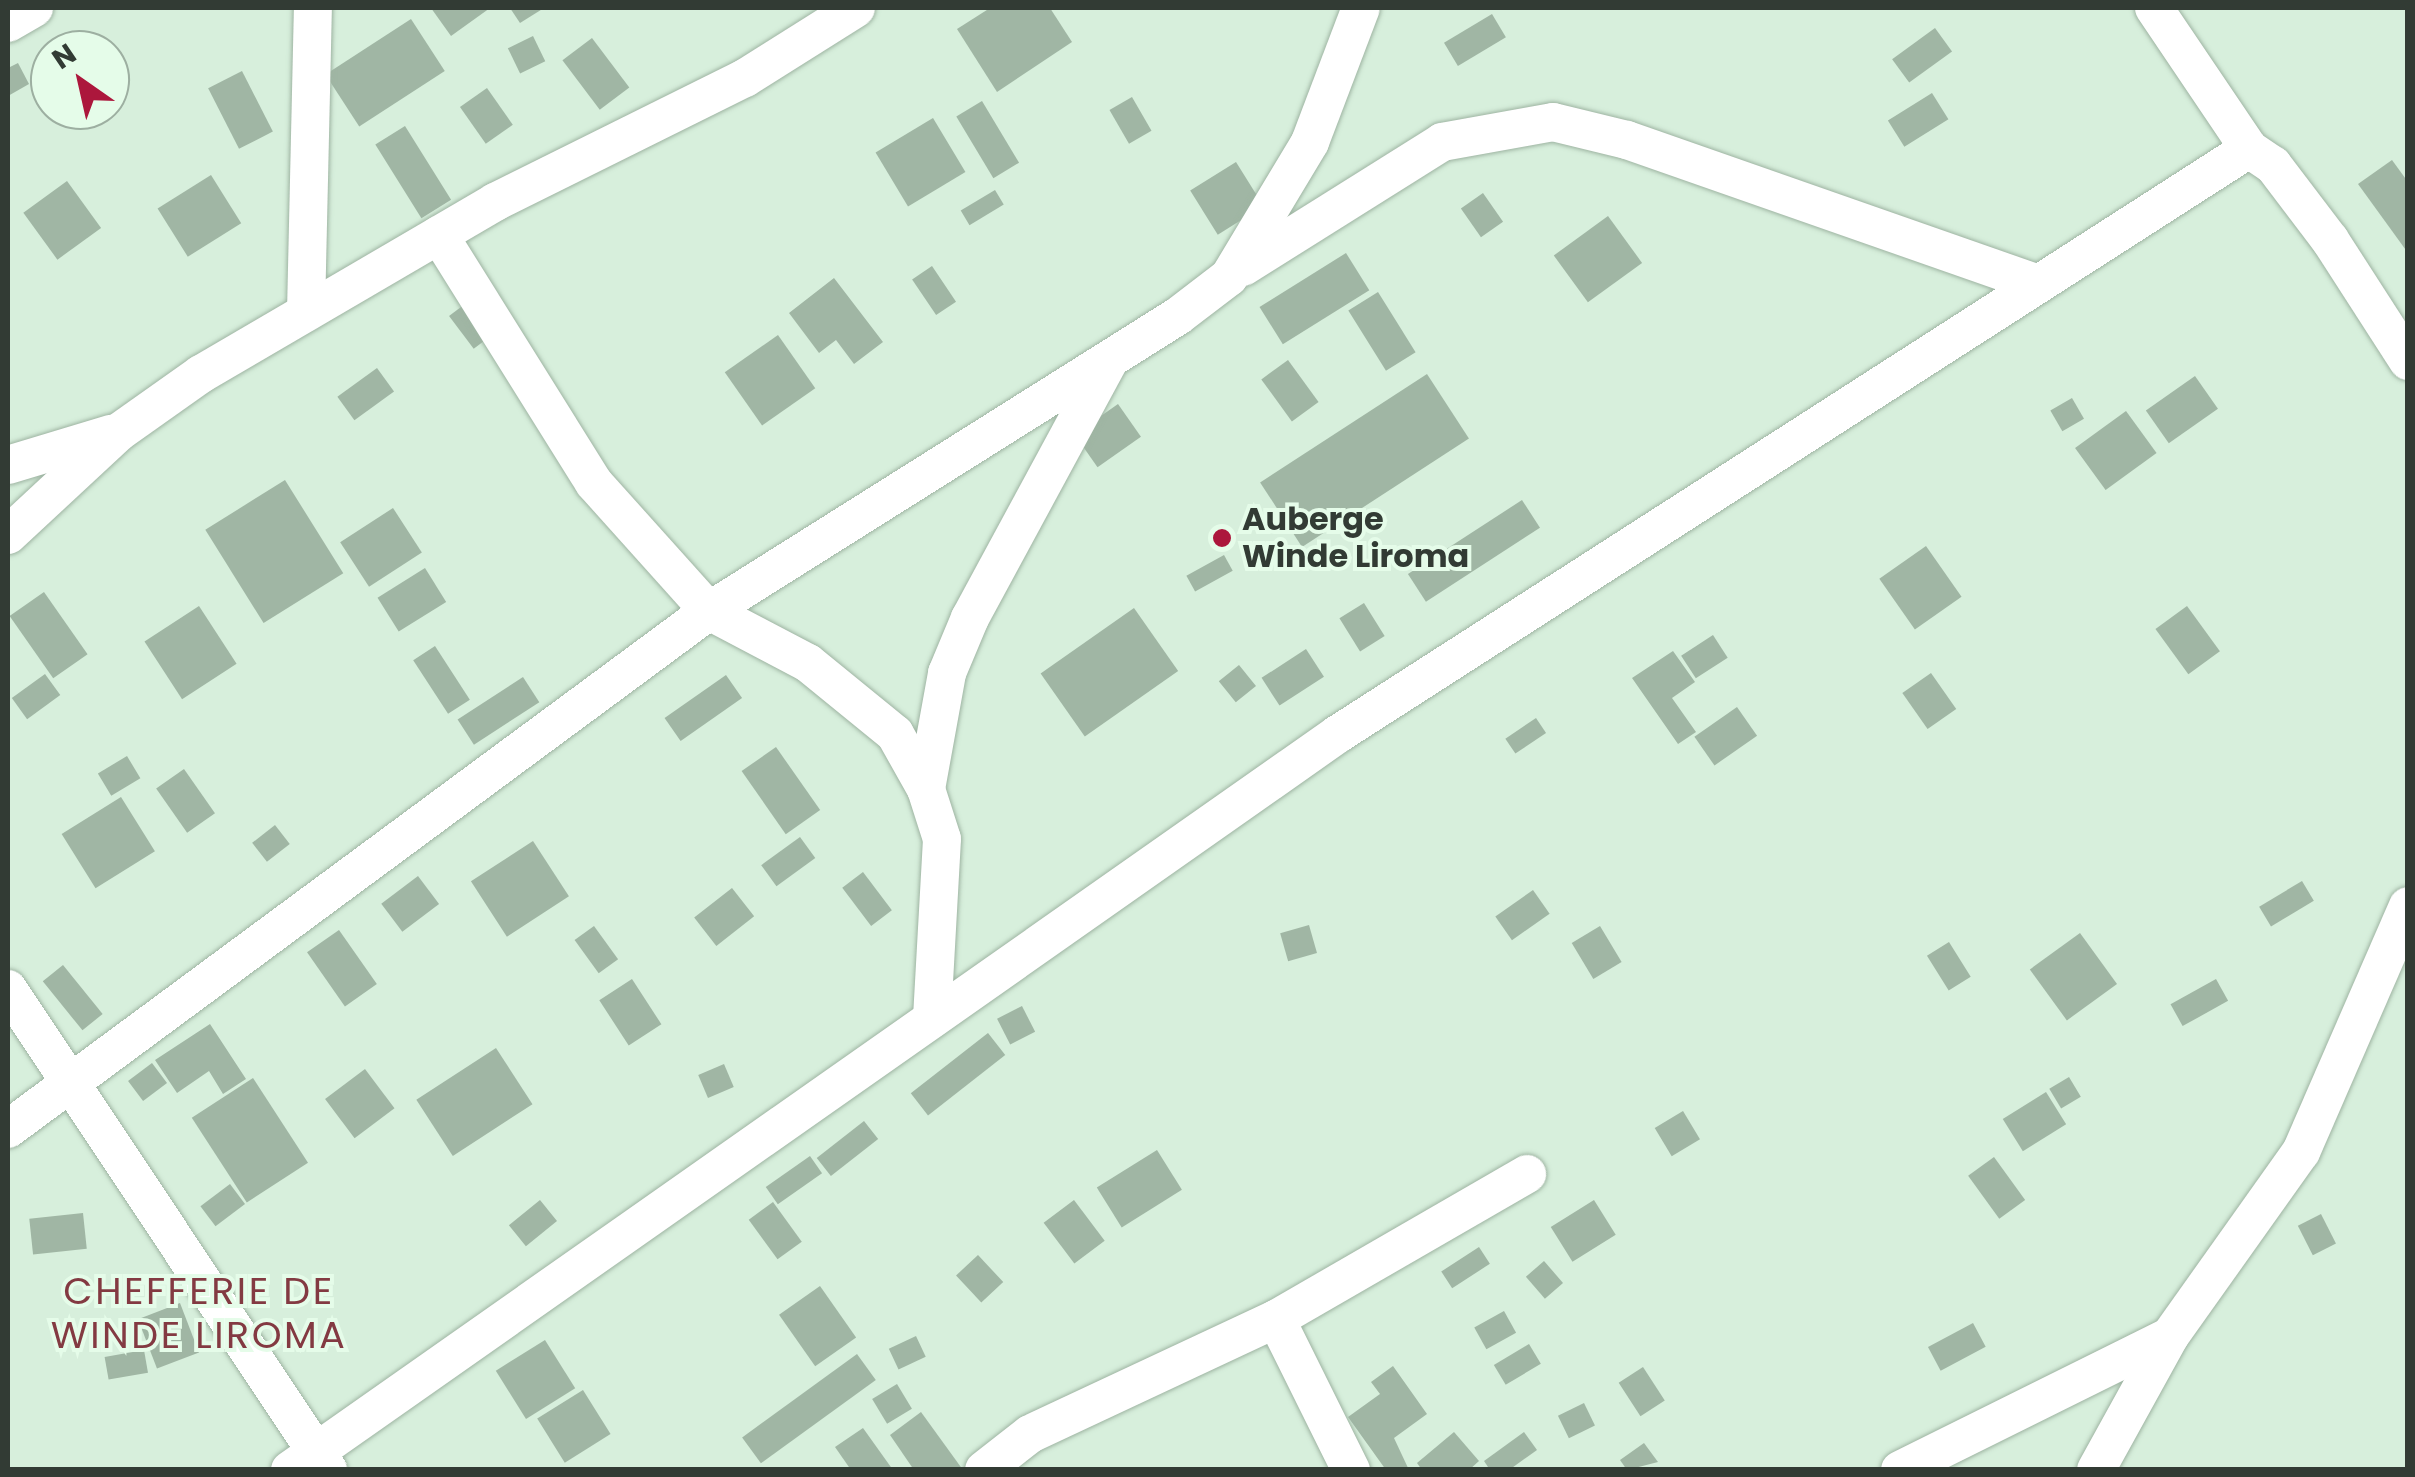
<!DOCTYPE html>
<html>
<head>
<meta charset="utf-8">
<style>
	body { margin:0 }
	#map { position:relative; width:2415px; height:1477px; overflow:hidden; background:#d7efdc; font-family:Poppins,sans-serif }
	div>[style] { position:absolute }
	.building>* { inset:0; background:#a0b6a4; transform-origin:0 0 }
	.roads { filter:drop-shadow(0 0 2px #9eb4a2) drop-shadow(0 0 2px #9eb4a2) }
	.minor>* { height:38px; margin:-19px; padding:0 19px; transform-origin:19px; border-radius:19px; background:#fff }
	.dots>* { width:28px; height:28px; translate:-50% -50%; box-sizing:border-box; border:5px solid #e5fce9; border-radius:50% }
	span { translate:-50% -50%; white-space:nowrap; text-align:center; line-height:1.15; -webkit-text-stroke:8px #e5fce9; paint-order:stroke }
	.poi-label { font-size:32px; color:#323b34; font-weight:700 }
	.left { translate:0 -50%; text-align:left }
	.quarter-label { font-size:38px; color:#833a42; letter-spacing:2.5px }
	.frame { position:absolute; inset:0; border:10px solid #323b34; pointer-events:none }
	.north { position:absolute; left:30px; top:30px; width:100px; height:100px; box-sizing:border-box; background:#e5fce9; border:2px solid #9dafa1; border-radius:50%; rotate:326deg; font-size:28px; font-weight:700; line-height:40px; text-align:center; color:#323b34 }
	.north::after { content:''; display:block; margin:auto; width:35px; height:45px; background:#ac173c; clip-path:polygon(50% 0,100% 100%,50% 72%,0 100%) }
</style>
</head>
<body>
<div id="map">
	<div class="building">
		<div style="clip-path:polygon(431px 8px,490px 8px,451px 36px)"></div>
		<div style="clip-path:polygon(510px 8px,544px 8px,520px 23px)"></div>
		<div style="clip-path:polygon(990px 8px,1050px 8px,1072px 42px,997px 92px,957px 29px)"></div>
		<div style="left:1492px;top:14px;width:27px;height:56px;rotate:59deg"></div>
		<div style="left:411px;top:19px;width:62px;height:102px;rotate:57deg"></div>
		<div style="left:1935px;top:28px;width:29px;height:53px;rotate:54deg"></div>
		<div style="left:533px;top:36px;width:28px;height:28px;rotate:64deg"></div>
		<div style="left:592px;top:38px;width:62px;height:37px;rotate:53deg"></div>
		<div style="clip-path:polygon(18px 63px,29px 84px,8px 96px,8px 68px)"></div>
		<div style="left:242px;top:71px;width:68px;height:38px;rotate:63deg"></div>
		<div style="left:487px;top:88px;width:45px;height:33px;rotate:55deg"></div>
		<div style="left:1932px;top:93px;width:31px;height:52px;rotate:58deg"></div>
		<div style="left:1132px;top:97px;width:39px;height:26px;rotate:60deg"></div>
		<div style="left:982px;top:101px;width:72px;height:30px;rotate:59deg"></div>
		<div style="left:933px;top:118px;width:63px;height:67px;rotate:59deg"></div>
		<div style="left:405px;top:126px;width:87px;height:35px;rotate:58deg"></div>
		<div style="clip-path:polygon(2392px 160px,2408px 182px,2408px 253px,2358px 184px)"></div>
		<div style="left:1236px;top:162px;width:52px;height:54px;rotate:58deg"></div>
		<div style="left:211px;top:175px;width:57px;height:63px;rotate:58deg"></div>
		<div style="left:67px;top:181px;width:58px;height:54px;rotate:54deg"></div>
		<div style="left:995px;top:190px;width:17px;height:40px;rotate:59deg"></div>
		<div style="left:1483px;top:193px;width:35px;height:27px;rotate:55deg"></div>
		<div style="left:1608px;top:216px;width:58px;height:67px;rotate:54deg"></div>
		<div style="left:1346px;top:253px;width:44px;height:102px;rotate:58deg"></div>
		<div style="left:932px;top:266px;width:43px;height:24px;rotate:56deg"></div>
		<div style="clip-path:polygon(834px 278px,883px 342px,854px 364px,836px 340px,819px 353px,789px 313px)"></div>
		<div style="left:1378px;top:292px;width:71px;height:35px;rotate:58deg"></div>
		<div style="left:473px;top:298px;width:41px;height:30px;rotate:53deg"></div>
		<div style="left:778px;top:335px;width:65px;height:65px;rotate:55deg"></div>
		<div style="left:1288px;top:360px;width:52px;height:33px;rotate:54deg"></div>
		<div style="left:377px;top:368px;width:29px;height:49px;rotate:54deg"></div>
		<div style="left:1427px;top:374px;width:77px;height:199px;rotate:57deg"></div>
		<div style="left:2195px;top:376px;width:40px;height:60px;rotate:55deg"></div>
		<div style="left:2072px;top:398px;width:24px;height:25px;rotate:60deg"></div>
		<div style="left:1118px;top:404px;width:40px;height:53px;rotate:55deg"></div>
		<div style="left:2126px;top:411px;width:52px;height:63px;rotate:54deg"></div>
		<div style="left:285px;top:480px;width:110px;height:94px;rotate:58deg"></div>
		<div style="left:1522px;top:500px;width:33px;height:136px;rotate:57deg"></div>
		<div style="left:393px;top:508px;width:53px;height:63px;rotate:57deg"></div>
		<div style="left:1926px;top:546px;width:62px;height:57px;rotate:55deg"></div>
		<div style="left:1224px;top:555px;width:18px;height:43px;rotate:61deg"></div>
		<div style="left:425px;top:568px;width:40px;height:56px;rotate:58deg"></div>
		<div style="left:44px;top:592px;width:76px;height:42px;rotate:55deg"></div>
		<div style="left:1364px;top:603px;width:39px;height:29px;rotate:58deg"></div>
		<div style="left:199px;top:606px;width:69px;height:65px;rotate:57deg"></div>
		<div style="left:2187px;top:606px;width:56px;height:39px;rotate:54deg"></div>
		<div style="left:1134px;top:608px;width:77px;height:114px;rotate:55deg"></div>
		<div style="left:1713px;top:635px;width:27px;height:38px;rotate:57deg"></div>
		<div style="left:435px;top:646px;width:64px;height:26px;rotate:57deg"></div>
		<div style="left:1306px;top:649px;width:33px;height:53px;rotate:57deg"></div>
		<div style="clip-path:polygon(1673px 651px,1695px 682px,1672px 698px,1696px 732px,1678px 744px,1632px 678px)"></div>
		<div style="left:1239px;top:665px;width:27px;height:26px;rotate:51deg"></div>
		<div style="left:1931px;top:673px;width:44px;height:35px;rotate:55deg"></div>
		<div style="left:45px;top:674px;width:26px;height:41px;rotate:54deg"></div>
		<div style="left:726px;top:675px;width:28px;height:75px;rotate:55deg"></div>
		<div style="left:523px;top:677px;width:30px;height:78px;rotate:57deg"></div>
		<div style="left:1737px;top:707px;width:35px;height:52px;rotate:55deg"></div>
		<div style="left:1536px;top:718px;width:18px;height:37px;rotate:56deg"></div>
		<div style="left:776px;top:747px;width:77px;height:42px;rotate:55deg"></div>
		<div style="left:127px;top:756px;width:26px;height:34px;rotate:59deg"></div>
		<div style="left:184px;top:769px;width:54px;height:34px;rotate:55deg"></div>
		<div style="left:121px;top:797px;width:64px;height:70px;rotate:58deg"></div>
		<div style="left:275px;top:825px;width:24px;height:29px;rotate:52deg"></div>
		<div style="left:800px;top:837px;width:26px;height:48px;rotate:54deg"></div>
		<div style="left:533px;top:841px;width:66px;height:74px;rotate:57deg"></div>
		<div style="left:863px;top:872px;width:48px;height:26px;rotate:53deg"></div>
		<div style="left:418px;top:876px;width:35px;height:46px;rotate:53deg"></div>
		<div style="left:2302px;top:881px;width:23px;height:50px;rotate:59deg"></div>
		<div style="left:732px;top:888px;width:36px;height:48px;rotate:52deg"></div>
		<div style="left:1533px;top:890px;width:29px;height:46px;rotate:55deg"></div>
		<div style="left:1309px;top:925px;width:29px;height:30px;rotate:74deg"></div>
		<div style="left:594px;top:926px;width:41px;height:24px;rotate:54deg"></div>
		<div style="left:1600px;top:926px;width:42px;height:33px;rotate:59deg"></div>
		<div style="left:339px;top:930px;width:66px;height:39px;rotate:55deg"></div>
		<div style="left:2080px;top:933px;width:63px;height:62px;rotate:54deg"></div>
		<div style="left:1949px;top:942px;width:41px;height:26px;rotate:58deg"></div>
		<div style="left:63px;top:965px;width:63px;height:26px;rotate:51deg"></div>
		<div style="left:632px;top:979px;width:54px;height:39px;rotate:57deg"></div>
		<div style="left:2216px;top:979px;width:25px;height:52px;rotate:61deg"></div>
		<div style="left:1022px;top:1006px;width:29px;height:28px;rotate:63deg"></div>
		<div style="clip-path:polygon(210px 1024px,246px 1079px,223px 1094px,209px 1071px,177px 1093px,155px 1060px)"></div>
		<div style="left:988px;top:1033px;width:28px;height:98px;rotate:52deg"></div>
		<div style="left:496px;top:1048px;width:67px;height:95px;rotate:57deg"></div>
		<div style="left:152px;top:1063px;width:25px;height:30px;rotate:53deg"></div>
		<div style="left:724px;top:1064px;width:25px;height:28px;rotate:67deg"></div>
		<div style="left:365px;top:1069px;width:49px;height:50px;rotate:53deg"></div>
		<div style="left:2069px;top:1077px;width:23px;height:23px;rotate:59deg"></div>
		<div style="left:253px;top:1078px;width:101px;height:73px;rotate:57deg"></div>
		<div style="left:2046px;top:1092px;width:38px;height:51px;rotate:58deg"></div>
		<div style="left:1683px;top:1111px;width:33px;height:33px;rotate:59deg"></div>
		<div style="left:864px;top:1121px;width:23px;height:60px;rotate:52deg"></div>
		<div style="left:1157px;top:1150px;width:47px;height:71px;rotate:58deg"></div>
		<div style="left:810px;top:1156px;width:21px;height:54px;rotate:55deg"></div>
		<div style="left:1994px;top:1157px;width:53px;height:32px;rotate:54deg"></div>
		<div style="left:230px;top:1184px;width:25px;height:37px;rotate:53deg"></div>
		<div style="left:540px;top:1200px;width:27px;height:40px;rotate:51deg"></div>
		<div style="left:1074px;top:1200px;width:51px;height:38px;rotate:53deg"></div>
		<div style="left:1594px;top:1200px;width:41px;height:51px;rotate:58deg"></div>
		<div style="left:773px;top:1202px;width:49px;height:30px;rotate:54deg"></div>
		<div style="left:83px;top:1213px;width:36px;height:54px;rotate:84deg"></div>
		<div style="left:2321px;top:1214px;width:33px;height:26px;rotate:63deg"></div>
		<div style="left:1479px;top:1247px;width:20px;height:45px;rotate:57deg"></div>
		<div style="left:978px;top:1255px;width:37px;height:30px;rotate:47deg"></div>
		<div style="left:1544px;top:1261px;width:29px;height:24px;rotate:49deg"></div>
		<div style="left:820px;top:1286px;width:63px;height:50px;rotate:55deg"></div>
		<div style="left:180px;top:1303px;width:53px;height:45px;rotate:69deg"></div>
		<div style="left:1504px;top:1311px;width:25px;height:34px;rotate:61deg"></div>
		<div style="left:1973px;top:1323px;width:27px;height:51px;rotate:62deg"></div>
		<div style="left:916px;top:1336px;width:23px;height:30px;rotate:65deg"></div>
		<div style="left:545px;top:1340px;width:57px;height:58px;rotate:58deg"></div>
		<div style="left:1529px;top:1344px;width:23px;height:41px;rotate:59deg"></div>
		<div style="left:144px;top:1350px;width:23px;height:40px;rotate:80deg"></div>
		<div style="left:857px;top:1354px;width:32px;height:142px;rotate:54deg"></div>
		<div style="clip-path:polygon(1393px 1366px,1427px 1414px,1394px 1438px,1409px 1470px,1386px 1470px,1348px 1417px,1380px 1394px,1371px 1382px)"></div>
		<div style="left:1643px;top:1367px;width:40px;height:29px;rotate:57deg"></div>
		<div style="left:897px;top:1384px;width:29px;height:29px;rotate:59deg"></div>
		<div style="left:583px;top:1390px;width:52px;height:54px;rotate:58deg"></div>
		<div style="left:1584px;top:1403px;width:25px;height:29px;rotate:64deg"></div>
		<div style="clip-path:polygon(921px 1412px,963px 1470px,914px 1470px,890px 1435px)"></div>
		<div style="clip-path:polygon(863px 1428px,893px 1470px,851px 1470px,835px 1447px)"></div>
		<div style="clip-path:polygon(1454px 1432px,1479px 1461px,1469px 1470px,1422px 1470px,1417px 1463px)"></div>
		<div style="clip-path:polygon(1524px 1432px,1537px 1450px,1509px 1470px,1490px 1470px,1484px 1461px)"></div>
		<div style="clip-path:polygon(1644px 1443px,1658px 1462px,1627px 1470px,1620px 1460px)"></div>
	</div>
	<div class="roads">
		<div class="minor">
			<div style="left:2154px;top:8px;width:170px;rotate:56deg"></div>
			<div style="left:2249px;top:149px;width:29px;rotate:34deg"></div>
			<div style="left:2273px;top:165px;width:94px;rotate:52.8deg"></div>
			<div style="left:2330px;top:240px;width:144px;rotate:57.2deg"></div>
			<div style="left:8px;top:23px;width:30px;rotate:-30deg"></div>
			<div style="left:439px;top:235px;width:292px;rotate:58deg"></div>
			<div style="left:594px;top:483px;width:172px;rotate:48.1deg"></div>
			<div style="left:709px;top:611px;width:112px;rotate:27.7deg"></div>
			<div style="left:808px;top:663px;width:112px;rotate:39.2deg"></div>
			<div style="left:895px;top:734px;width:63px;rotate:60.6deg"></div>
			<div style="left:926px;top:789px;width:52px;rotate:72.3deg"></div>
			<div style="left:942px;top:839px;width:180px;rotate:93.2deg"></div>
			<div style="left:1243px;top:267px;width:235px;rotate:-32.1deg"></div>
			<div style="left:1442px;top:142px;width:113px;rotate:-10.2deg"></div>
			<div style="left:1553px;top:122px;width:76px;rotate:13.7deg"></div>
			<div style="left:1627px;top:140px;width:435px;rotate:19.3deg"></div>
			<div style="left:306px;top:312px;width:304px;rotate:-88.7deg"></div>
			<div style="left:8px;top:465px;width:108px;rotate:-16.8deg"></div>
			<div style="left:8px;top:535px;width:151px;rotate:-42.9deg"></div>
			<div style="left:119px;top:432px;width:100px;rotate:-35.3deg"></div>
			<div style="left:201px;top:374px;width:341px;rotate:-30.3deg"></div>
			<div style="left:495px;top:202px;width:279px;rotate:-26.4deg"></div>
			<div style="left:745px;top:78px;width:131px;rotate:-32.2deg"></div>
			<div style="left:926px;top:789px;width:118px;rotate:-79.7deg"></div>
			<div style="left:947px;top:673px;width:60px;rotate:-67.3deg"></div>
			<div style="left:970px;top:618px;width:290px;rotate:-61.6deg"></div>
			<div style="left:8px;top:989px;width:578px;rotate:56.36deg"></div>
			<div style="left:8px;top:1129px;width:872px;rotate:-36.46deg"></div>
			<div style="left:709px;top:611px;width:554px;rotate:-32.17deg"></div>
			<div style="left:1178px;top:316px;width:64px;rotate:-37.4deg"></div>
			<div style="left:1229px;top:277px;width:157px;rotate:-59deg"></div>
			<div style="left:1310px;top:142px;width:143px;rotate:-69.2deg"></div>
			<div style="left:1276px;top:1319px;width:169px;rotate:63.6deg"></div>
			<div style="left:290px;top:1470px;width:1281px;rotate:-35.08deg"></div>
			<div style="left:1338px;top:734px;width:1083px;rotate:-32.71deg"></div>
			<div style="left:984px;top:1470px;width:58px;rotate:-38deg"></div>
			<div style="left:1030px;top:1434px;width:272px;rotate:-25.1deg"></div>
			<div style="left:1276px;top:1319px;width:290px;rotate:-30deg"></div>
			<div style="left:1900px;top:1470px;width:301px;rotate:-26.4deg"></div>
			<div style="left:2096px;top:1470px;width:153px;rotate:-61.1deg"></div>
			<div style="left:2170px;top:1336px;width:226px;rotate:-54.6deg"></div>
			<div style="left:2301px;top:1152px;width:268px;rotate:-66.5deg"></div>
		</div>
	</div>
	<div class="dots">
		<div style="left:1222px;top:538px;background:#ac173c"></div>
	</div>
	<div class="poi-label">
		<span class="left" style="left:1242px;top:538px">Auberge<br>Winde Liroma</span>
	</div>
	<div class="quarter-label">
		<span style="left:199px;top:1313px">CHEFFERIE DE<br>WINDE LIROMA</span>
	</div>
	<div class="frame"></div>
	<div class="north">N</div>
</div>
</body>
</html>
